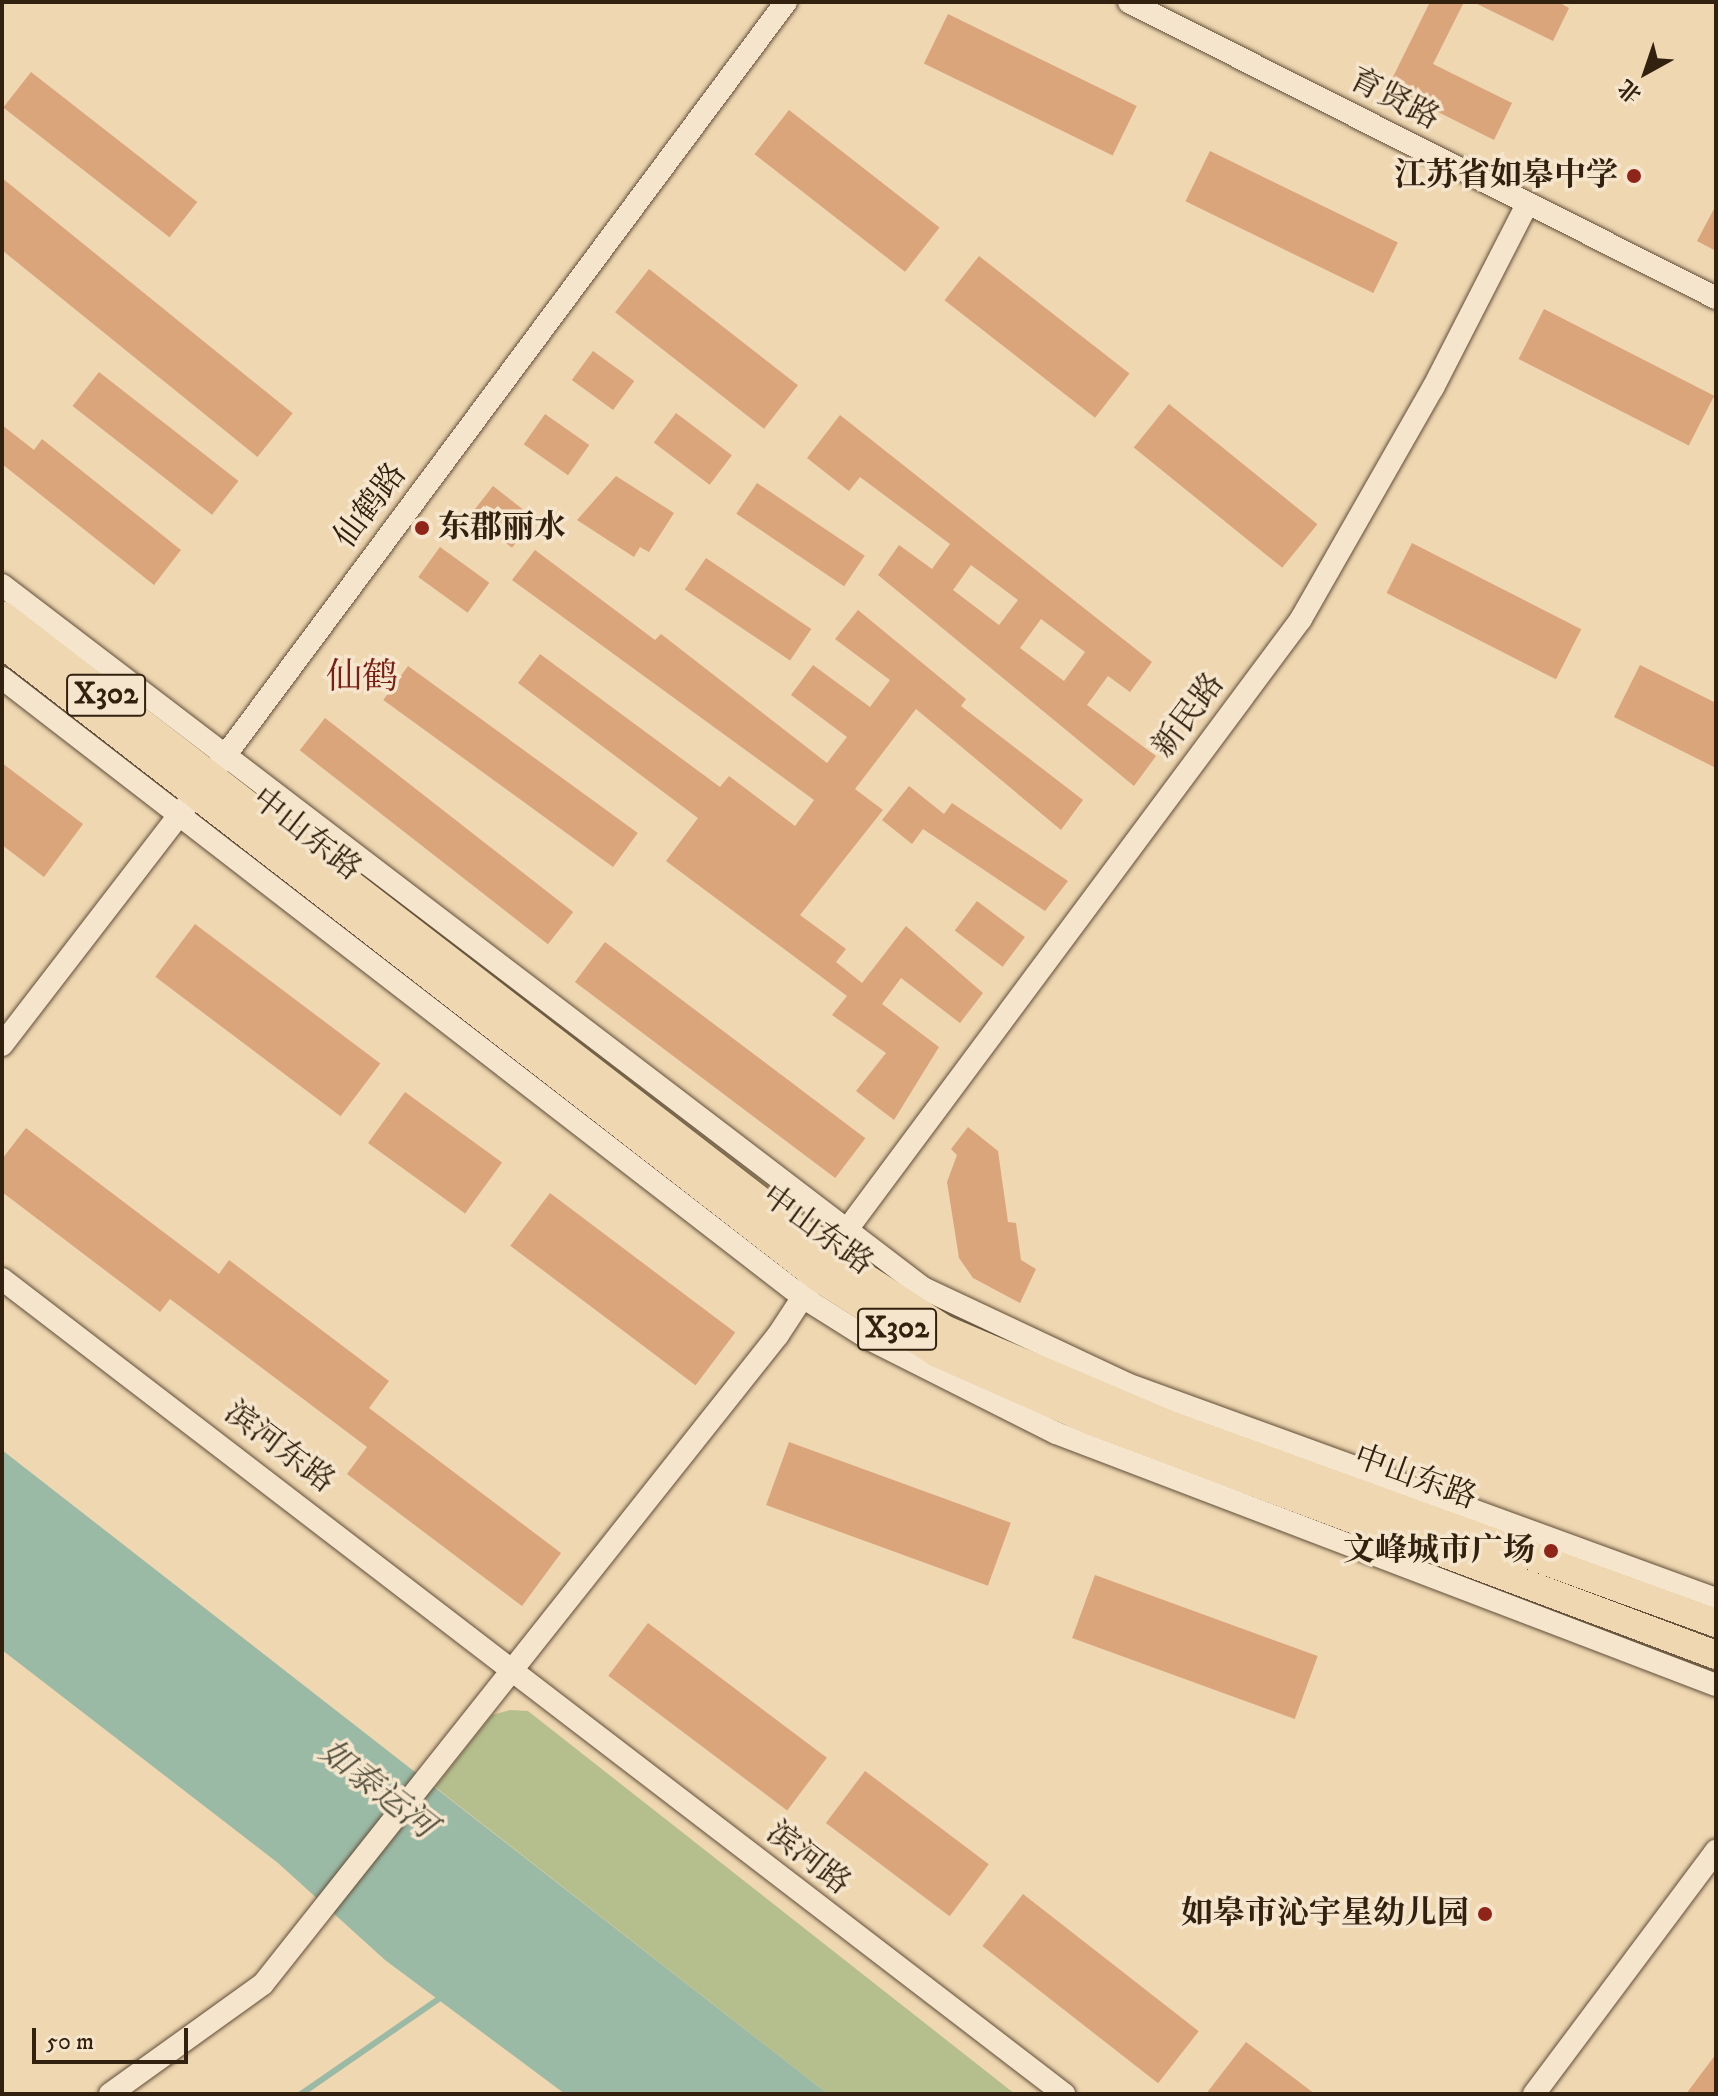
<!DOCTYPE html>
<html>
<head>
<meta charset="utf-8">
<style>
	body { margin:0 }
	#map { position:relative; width:1718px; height:2096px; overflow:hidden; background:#eed7b1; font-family:"IM FELL DW Pica","Noto Serif SC",serif }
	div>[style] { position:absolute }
	.green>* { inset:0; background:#b5bf8e }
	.water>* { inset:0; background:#9bbaa6 }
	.stream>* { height:6px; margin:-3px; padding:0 3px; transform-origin:3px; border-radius:3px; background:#9bbaa6 }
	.building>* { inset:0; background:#dba57c; transform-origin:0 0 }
	.roads { filter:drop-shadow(0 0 2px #624e38) drop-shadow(0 0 2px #624e38) }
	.minor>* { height:22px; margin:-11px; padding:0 11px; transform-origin:11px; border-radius:11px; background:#f4e5cc }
	.major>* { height:28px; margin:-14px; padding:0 14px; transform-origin:14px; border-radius:14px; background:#eed7b1 }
	.dots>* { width:22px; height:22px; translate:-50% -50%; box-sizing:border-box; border:4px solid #f4e5cc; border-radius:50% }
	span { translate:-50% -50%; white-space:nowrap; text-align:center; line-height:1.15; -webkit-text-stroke:7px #f4e5cc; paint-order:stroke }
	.shield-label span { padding:2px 6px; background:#f4e5cc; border:2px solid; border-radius:6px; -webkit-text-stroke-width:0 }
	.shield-label { font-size:30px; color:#33210f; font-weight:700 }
	.street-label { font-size:32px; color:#33210f }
	.poi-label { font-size:32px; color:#33210f; font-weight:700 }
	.right { translate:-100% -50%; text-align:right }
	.left { translate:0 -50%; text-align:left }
	.water-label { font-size:34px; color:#524f3c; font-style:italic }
	.quarter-label { font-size:36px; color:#7a1f14 }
	.frame { position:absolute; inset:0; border:4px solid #33210f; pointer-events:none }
	.north { position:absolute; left:1606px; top:32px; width:80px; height:80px; -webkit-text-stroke:6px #f4e5cc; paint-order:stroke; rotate:220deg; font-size:22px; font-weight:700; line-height:32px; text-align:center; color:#33210f }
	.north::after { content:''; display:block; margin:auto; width:28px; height:36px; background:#33210f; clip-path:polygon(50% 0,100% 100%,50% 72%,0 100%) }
	.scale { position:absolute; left:32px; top:2028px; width:156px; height:36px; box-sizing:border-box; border:4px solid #33210f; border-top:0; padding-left:10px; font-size:24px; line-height:28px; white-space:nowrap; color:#33210f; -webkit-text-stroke:6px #f4e5cc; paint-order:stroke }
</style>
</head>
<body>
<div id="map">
	<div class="green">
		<div style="clip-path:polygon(510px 1710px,528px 1711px,1015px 2094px,828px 2094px,435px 1787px,492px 1715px)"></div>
	</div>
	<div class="water">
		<div style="clip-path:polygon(2px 1450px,828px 2094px,565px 2094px,385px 1960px,278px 1863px,2px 1650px)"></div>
	</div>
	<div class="stream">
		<div style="left:301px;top:2094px;width:176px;rotate:-34.6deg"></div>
	</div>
	<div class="building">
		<div style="clip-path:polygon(1430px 2px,1464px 2px,1433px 64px,1512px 103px,1494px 140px,1388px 87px)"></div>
		<div style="clip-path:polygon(1473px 2px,1558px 2px,1569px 8px,1553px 41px)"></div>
		<div style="left:948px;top:14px;width:210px;height:55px;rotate:26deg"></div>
		<div style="left:31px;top:72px;width:211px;height:45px;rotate:38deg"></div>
		<div style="left:789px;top:110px;width:191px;height:56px;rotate:38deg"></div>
		<div style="left:1210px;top:151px;width:209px;height:56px;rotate:26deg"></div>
		<div style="left:2px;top:178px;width:374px;height:56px;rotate:39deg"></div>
		<div style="clip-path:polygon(1716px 205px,1716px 251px,1697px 241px)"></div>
		<div style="left:979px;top:256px;width:191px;height:56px;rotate:38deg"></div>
		<div style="left:649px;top:269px;width:189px;height:55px;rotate:38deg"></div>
		<div style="left:1544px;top:309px;width:191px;height:56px;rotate:27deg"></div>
		<div style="left:593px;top:351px;width:51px;height:36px;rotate:36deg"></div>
		<div style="left:99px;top:372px;width:177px;height:43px;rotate:38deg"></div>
		<div style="left:1169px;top:404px;width:191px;height:56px;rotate:39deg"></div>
		<div style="left:676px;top:413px;width:70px;height:37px;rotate:37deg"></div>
		<div style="left:545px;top:414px;width:54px;height:37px;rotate:35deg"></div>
		<div style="clip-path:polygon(evenodd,840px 415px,1152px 662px,1130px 692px,1108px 676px,1087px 705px,1156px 756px,1134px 786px,878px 575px,899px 545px,932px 569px,950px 544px,860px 477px,849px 491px,807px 458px,840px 415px,971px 565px,1018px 600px,999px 625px,953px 590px,971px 565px,840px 415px,1041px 619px,1085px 652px,1064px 681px,1020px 648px,1041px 619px)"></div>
		<div style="clip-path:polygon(2px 425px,34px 450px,42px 439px,181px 550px,154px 585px,2px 464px)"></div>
		<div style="clip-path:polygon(616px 476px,674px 513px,649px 552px,640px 547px,634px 557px,577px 520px)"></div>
		<div style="left:757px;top:483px;width:130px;height:37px;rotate:34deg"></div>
		<div style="left:493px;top:486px;width:53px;height:37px;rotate:38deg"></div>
		<div style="left:1412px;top:543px;width:190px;height:56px;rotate:27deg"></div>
		<div style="left:440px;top:547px;width:61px;height:37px;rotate:36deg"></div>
		<div style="clip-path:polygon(535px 550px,655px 640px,661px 634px,827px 763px,847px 737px,791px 695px,813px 665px,870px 707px,890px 680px,835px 639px,858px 610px,966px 699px,961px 706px,1083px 800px,1061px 830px,916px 709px,855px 789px,883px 810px,800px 915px,846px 949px,836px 962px,862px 983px,906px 926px,983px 993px,960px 1023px,901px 978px,882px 1004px,939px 1047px,894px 1120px,856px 1091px,886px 1053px,832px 1015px,847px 996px,666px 861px,698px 818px,518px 683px,540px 654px,720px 787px,729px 776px,795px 826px,814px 800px,512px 580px)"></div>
		<div style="left:706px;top:558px;width:127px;height:38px;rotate:34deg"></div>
		<div style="clip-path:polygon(1640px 665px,1716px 703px,1716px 768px,1614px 717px)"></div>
		<div style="left:408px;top:666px;width:284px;height:42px;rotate:36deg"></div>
		<div style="left:325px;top:718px;width:315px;height:41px;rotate:38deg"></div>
		<div style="clip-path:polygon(2px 763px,83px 824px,44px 877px,2px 845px)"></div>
		<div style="clip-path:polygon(909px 786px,944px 814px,952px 803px,1068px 881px,1045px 911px,923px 829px,912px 844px,882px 820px)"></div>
		<div style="left:977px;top:901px;width:60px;height:37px;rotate:37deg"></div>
		<div style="left:195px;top:924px;width:232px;height:66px;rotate:37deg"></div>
		<div style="left:605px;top:942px;width:326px;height:50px;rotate:37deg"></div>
		<div style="left:405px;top:1092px;width:120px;height:63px;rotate:36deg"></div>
		<div style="clip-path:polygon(968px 1127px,998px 1151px,1008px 1222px,1016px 1223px,1021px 1260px,1036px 1269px,1020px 1303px,973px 1278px,959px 1258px,947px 1182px,957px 1155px,951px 1149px)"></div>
		<div style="clip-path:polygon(26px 1128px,219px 1274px,229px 1260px,389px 1381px,369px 1408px,561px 1553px,522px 1606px,347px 1474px,367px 1447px,170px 1299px,160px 1312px,2px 1192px,2px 1159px)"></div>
		<div style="left:550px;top:1193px;width:232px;height:66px;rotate:37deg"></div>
		<div style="left:789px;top:1442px;width:236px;height:67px;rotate:20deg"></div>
		<div style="left:1095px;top:1575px;width:237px;height:67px;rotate:20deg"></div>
		<div style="left:648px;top:1623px;width:224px;height:66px;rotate:37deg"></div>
		<div style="left:865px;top:1771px;width:155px;height:65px;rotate:37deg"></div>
		<div style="left:1023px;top:1894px;width:223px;height:66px;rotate:38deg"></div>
		<div style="clip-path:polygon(1246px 2042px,1315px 2094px,1206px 2094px)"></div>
		<div style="clip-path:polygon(1716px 2054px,1716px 2094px,1686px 2094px)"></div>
	</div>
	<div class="roads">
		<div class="minor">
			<div style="left:1129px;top:2px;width:657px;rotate:26.76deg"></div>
			<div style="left:2px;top:585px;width:1159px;rotate:37.35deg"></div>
			<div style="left:923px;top:1288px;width:225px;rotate:25.2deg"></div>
			<div style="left:1127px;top:1384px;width:627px;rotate:20.05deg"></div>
			<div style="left:2px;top:678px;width:1014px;rotate:37.71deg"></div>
			<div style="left:804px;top:1298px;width:77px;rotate:32.2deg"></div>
			<div style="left:869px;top:1339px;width:209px;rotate:26.7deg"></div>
			<div style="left:1056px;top:1433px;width:706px;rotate:20.9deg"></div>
			<div style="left:216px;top:768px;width:955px;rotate:-53.35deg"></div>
			<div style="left:2px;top:1045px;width:308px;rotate:-52.4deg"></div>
			<div style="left:2px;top:1279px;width:1339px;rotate:37.5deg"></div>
			<div style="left:110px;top:2094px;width:188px;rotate:-35.7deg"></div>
			<div style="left:263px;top:1984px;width:829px;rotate:-51.57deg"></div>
			<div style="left:778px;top:1335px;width:124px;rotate:-56.8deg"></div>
			<div style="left:846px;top:1231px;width:763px;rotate:-53.37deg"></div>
			<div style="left:1301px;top:619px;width:266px;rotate:-60.3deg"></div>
			<div style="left:1433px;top:388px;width:207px;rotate:-62.9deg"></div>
			<div style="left:1534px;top:2094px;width:304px;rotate:-53.2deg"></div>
		</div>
		<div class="major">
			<div style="left:2px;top:615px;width:1049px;rotate:37.68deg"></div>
			<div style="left:832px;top:1256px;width:134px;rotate:33.1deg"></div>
			<div style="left:944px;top:1329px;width:249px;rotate:23deg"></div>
			<div style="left:1173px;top:1426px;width:578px;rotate:19.94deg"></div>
			<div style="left:2px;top:644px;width:1034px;rotate:37.81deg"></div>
			<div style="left:819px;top:1278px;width:140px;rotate:32.4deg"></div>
			<div style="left:937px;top:1353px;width:168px;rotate:23.8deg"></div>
			<div style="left:1091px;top:1421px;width:667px;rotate:20.53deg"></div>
		</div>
	</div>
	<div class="dots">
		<div style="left:1634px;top:176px;background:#8f2418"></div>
		<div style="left:422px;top:528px;background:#8f2418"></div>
		<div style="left:1551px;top:1551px;background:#8f2418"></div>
		<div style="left:1485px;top:1914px;background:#8f2418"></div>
	</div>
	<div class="shield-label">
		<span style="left:106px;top:695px">X302</span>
		<span style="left:897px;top:1329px">X302</span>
	</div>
	<div class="street-label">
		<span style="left:1394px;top:100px;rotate:27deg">育贤路</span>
		<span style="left:371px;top:506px;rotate:-53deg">仙鹤路</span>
		<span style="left:1189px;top:716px;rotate:-53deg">新民路</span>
		<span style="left:306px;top:835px;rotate:38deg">中山东路</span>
		<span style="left:817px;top:1231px;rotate:36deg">中山东路</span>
		<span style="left:279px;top:1448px;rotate:37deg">滨河东路</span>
		<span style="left:1415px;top:1478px;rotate:20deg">中山东路</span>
		<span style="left:808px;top:1859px;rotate:38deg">滨河路</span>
	</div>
	<div class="poi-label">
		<span class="right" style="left:1618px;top:176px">江苏省如皋中学</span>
		<span class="left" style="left:438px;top:528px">东郡丽水</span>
		<span class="right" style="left:1535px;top:1551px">文峰城市广场</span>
		<span class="right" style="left:1469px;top:1914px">如皋市沁宇星幼儿园</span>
	</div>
	<div class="water-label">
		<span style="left:377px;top:1790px;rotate:38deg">如泰运河</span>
	</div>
	<div class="quarter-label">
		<span style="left:362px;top:678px">仙鹤</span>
	</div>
	<div class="frame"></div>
	<div class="north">北</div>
	<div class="scale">50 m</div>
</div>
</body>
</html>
